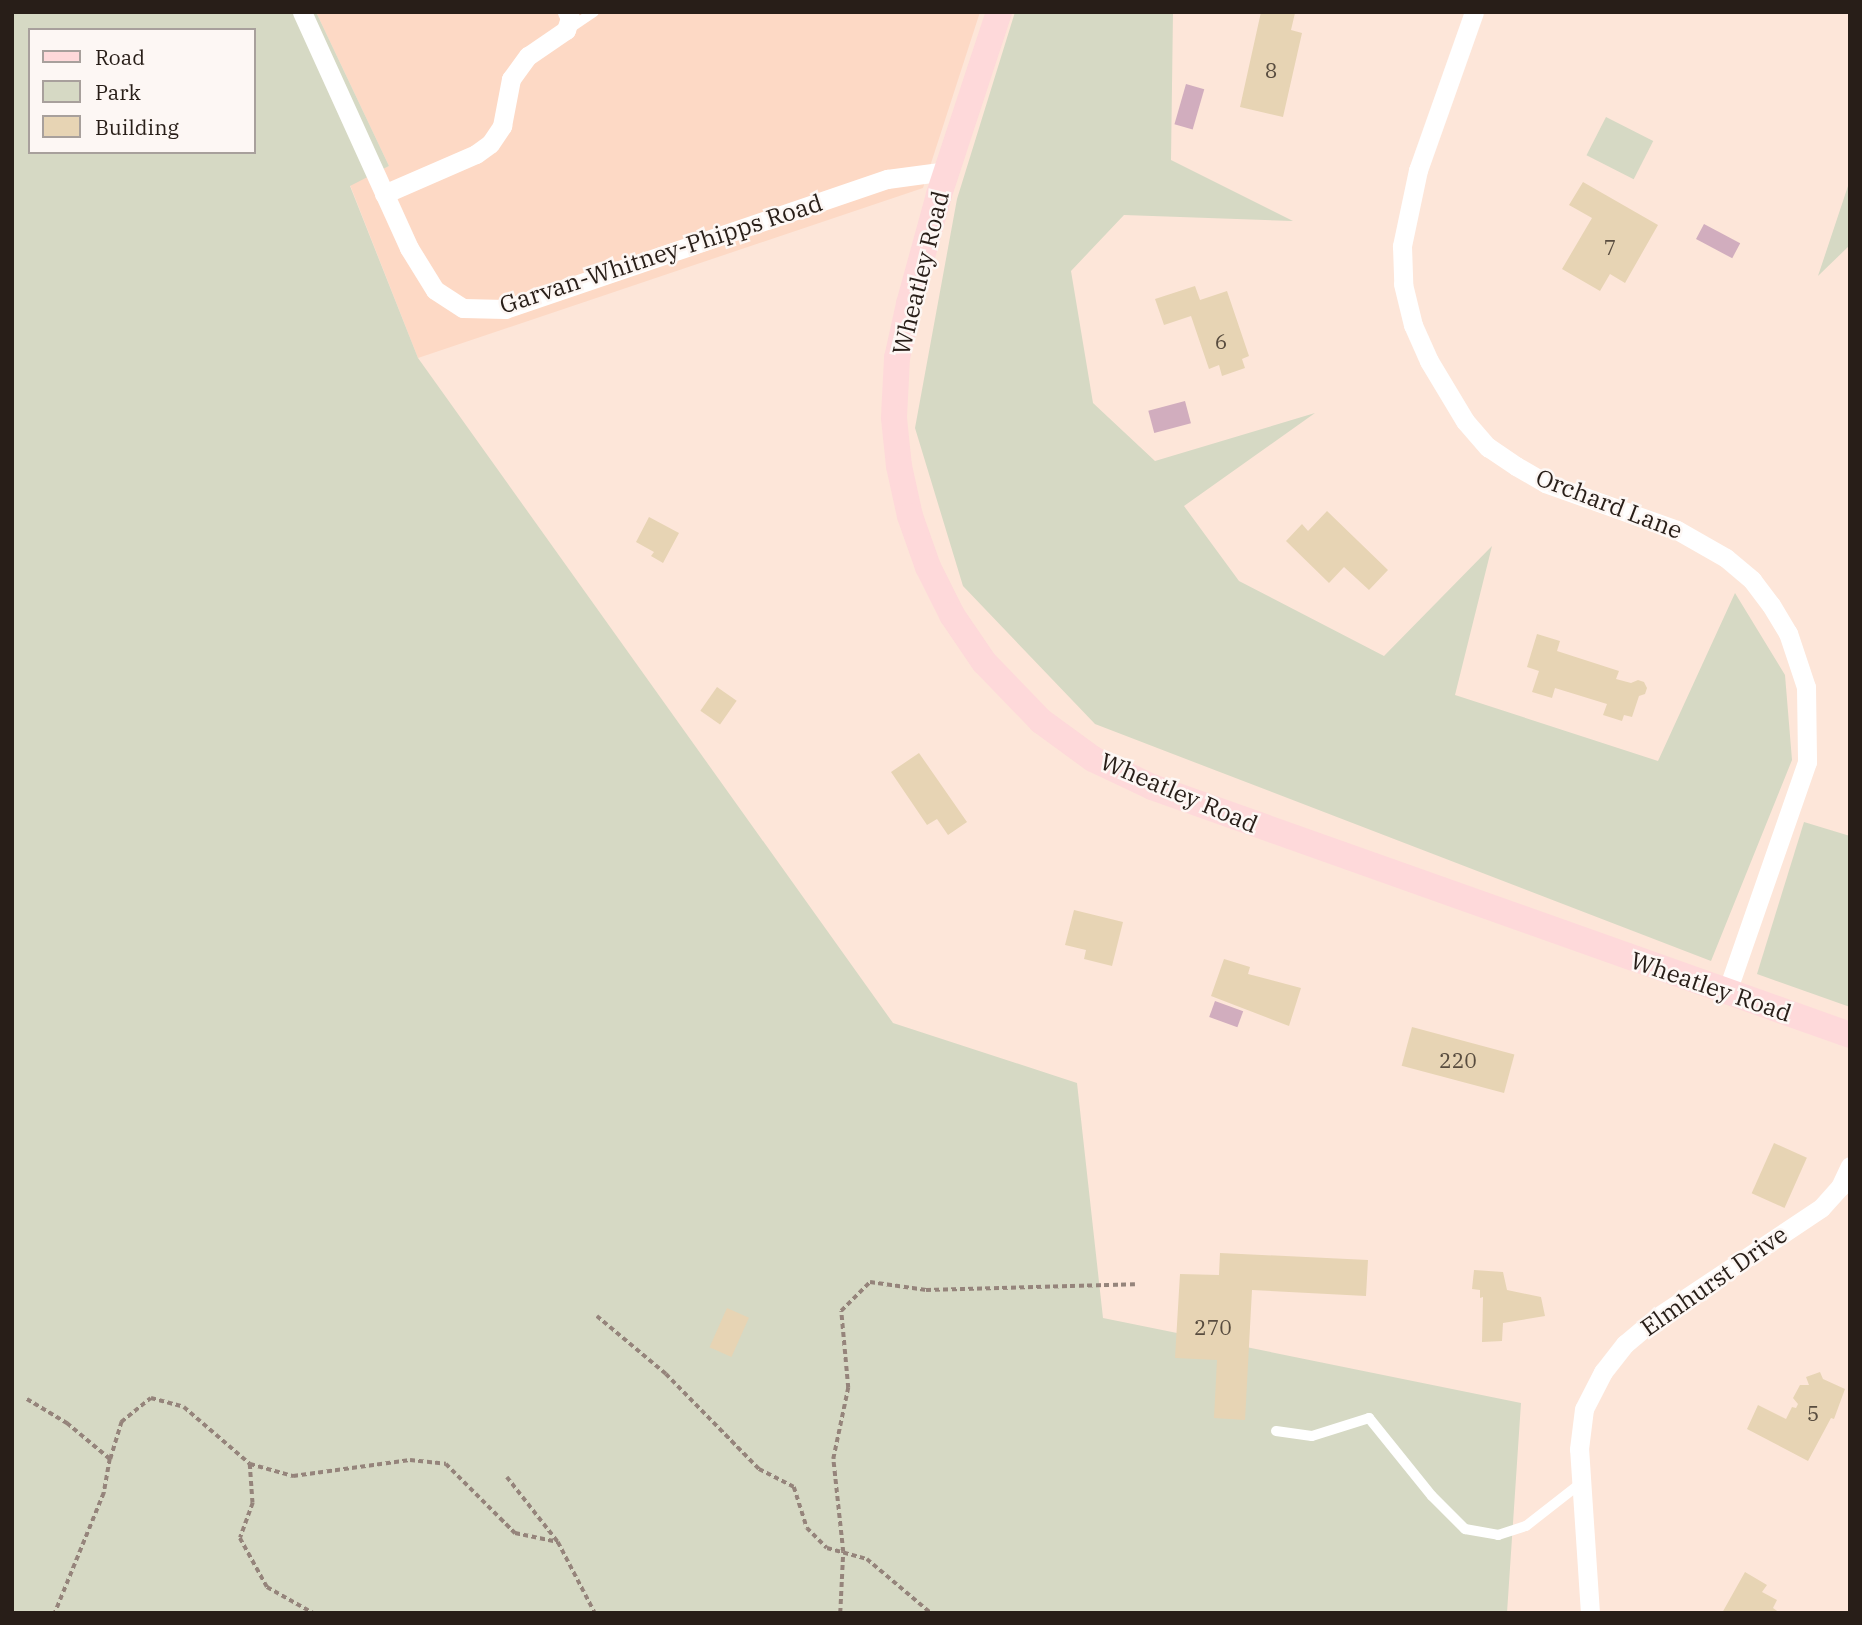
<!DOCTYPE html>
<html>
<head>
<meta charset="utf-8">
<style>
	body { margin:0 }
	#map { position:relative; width:1862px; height:1625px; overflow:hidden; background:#fde6d9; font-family:"IBM Plex Serif",serif }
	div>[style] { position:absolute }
	.built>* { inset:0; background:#fdd9c5 }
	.green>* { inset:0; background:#d6d9c4; transform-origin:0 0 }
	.water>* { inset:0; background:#d1adbe; transform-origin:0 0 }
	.building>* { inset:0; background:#e7d4b4; transform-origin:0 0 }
	.path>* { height:3.5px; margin-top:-1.75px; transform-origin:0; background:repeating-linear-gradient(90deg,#95847b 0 5px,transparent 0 8.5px) }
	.lane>* { height:10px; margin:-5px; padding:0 5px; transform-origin:5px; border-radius:5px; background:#fff }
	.street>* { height:19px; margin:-9.5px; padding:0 9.5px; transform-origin:9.5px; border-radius:9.5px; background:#fff }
	.secondary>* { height:26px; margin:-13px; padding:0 13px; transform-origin:13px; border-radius:13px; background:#fed9da }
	span { translate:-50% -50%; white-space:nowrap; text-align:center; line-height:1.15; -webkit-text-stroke:5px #fdf7f4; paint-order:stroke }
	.number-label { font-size:21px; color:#584c3f }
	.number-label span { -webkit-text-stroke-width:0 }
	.street-label { font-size:24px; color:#281e18 }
	.frame { position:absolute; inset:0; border:14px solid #281e18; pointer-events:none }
	.legend { position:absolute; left:28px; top:28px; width:228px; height:126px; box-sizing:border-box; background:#fdf7f4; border:2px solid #a8a09c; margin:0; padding:9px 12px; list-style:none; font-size:21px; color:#281e18 }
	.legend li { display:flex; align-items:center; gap:14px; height:35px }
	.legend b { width:35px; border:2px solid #a8a09c }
</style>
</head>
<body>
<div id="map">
	<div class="built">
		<div style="clip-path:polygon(316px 12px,980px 12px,923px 188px,418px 358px,350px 185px,389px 166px)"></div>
	</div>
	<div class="green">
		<div style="clip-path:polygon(evenodd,12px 12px,316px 12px,389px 166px,350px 186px,418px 358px,893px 1023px,1077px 1083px,1103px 1318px,1521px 1403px,1507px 1613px,12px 1613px,12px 12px,30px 30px,254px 30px,254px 152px,30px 152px,30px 30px)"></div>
		<div style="clip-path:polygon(1015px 12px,1173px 12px,1171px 160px,1293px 221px,1124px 215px,1071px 271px,1093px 403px,1155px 461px,1315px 413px,1184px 506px,1239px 581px,1384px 656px,1492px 546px,1455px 695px,1658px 761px,1735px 593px,1785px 675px,1792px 760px,1711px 961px,1095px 724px,963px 586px,915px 428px,957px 199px)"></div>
		<div style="left:1606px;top:117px;width:53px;height:43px;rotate:27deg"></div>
		<div style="clip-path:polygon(1850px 180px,1850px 245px,1818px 276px)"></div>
		<div style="clip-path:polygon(1804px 822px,1850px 836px,1850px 1007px,1757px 974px)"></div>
	</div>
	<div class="water">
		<div style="left:1186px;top:84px;width:19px;height:42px;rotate:16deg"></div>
		<div style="left:1704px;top:224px;width:41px;height:17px;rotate:28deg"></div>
		<div style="left:1185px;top:401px;width:23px;height:38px;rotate:75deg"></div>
		<div style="left:1215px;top:1001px;width:30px;height:17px;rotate:20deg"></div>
	</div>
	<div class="building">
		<div style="clip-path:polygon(1261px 12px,1295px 13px,1291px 30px,1302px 33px,1283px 117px,1240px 107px)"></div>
		<div style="clip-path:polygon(1583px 182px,1658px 225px,1625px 283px,1610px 274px,1600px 291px,1562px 269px,1592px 218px,1569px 205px)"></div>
		<div style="clip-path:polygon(1195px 286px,1200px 300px,1227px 291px,1249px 356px,1242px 359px,1245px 368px,1222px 376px,1219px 365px,1209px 369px,1191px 316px,1164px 325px,1155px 299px)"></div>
		<div style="clip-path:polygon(1327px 511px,1388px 570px,1369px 590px,1344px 567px,1329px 583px,1286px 541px,1302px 524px,1308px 531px)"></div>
		<div style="clip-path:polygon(649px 517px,679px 533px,663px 563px,651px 556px,654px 552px,636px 542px)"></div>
		<div style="clip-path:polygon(1537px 634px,1560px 641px,1557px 651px,1619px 671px,1616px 679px,1631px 683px,1638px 680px,1644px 682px,1647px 688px,1645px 694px,1639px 696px,1632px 717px,1624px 715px,1622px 721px,1603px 715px,1607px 704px,1555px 688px,1552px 698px,1532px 692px,1539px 671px,1527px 667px)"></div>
		<div style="left:717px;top:687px;width:24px;height:29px;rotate:35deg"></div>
		<div style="clip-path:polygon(919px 753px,967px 822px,948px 835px,937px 819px,927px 825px,891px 772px)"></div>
		<div style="clip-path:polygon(1074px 910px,1123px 922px,1112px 966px,1084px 959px,1086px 950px,1065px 945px)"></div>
		<div style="clip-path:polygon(1224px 959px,1250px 967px,1248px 974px,1301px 988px,1289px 1026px,1211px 996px)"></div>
		<div style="left:1412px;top:1027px;width:106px;height:40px;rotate:15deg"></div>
		<div style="left:1774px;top:1143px;width:36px;height:55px;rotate:24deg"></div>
		<div style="clip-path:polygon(1220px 1253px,1368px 1260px,1366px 1296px,1252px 1290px,1245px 1420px,1214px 1418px,1217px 1360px,1175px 1358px,1180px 1274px,1219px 1275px)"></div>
		<div style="clip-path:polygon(1474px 1270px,1503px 1272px,1507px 1290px,1541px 1297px,1545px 1316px,1503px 1323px,1502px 1341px,1482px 1342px,1483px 1297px,1480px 1298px,1480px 1290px,1472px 1289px)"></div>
		<div style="left:727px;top:1308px;width:24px;height:43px;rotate:24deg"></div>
		<div style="clip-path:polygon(1820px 1372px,1823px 1379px,1845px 1389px,1834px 1419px,1831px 1418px,1808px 1461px,1747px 1429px,1758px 1405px,1786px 1419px,1792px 1407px,1796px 1408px,1798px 1404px,1793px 1398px,1800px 1385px,1809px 1385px,1806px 1377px)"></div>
		<div style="clip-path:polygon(1745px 1572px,1767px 1585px,1762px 1592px,1777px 1600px,1773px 1608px,1780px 1613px,1722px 1613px)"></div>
	</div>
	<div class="path">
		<div style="left:597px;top:1316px;width:90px;rotate:40deg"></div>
		<div style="left:666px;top:1374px;width:133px;rotate:45.6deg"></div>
		<div style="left:759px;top:1469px;width:39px;rotate:27deg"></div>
		<div style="left:794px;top:1487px;width:43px;rotate:72.4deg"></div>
		<div style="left:807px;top:1528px;width:28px;rotate:45deg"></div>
		<div style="left:827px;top:1548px;width:41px;rotate:15.4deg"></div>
		<div style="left:867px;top:1559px;width:84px;rotate:40.2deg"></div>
		<div style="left:27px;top:1399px;width:47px;rotate:31deg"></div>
		<div style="left:67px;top:1423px;width:56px;rotate:39.9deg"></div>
		<div style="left:110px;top:1459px;width:35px;rotate:100deg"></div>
		<div style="left:104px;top:1493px;width:130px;rotate:112.2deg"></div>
		<div style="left:110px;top:1459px;width:39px;rotate:-73deg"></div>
		<div style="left:121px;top:1422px;width:38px;rotate:-39deg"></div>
		<div style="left:151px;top:1398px;width:34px;rotate:15deg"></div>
		<div style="left:184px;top:1407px;width:87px;rotate:40.8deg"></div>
		<div style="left:250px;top:1464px;width:39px;rotate:86deg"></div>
		<div style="left:253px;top:1503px;width:37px;rotate:110deg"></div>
		<div style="left:240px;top:1538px;width:56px;rotate:61.1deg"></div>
		<div style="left:267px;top:1587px;width:53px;rotate:29.5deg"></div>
		<div style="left:250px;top:1464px;width:45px;rotate:15.6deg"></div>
		<div style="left:293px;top:1476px;width:118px;rotate:-7.8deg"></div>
		<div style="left:410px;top:1460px;width:36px;rotate:6deg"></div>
		<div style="left:446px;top:1464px;width:98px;rotate:45deg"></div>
		<div style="left:515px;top:1533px;width:44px;rotate:11.8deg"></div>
		<div style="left:507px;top:1477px;width:83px;rotate:51.9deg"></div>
		<div style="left:558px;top:1542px;width:80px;rotate:62.5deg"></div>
		<div style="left:840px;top:1613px;width:61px;rotate:-87.2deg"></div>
		<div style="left:843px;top:1552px;width:94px;rotate:-96.1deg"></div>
		<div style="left:833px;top:1459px;width:73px;rotate:-78.1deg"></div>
		<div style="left:848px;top:1388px;width:77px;rotate:-95.2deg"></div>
		<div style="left:841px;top:1311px;width:41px;rotate:-45deg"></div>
		<div style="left:870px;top:1282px;width:57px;rotate:8.1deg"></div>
		<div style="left:926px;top:1290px;width:209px;rotate:-1.6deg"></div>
	</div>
	<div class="lane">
		<div style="left:570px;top:28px;width:29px;rotate:-34deg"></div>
		<div style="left:1276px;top:1431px;width:36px;rotate:8deg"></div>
		<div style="left:1312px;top:1436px;width:60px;rotate:-17.5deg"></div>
		<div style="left:1369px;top:1418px;width:100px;rotate:51.1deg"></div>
		<div style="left:1432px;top:1496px;width:47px;rotate:45deg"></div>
		<div style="left:1465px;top:1529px;width:34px;rotate:10deg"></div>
		<div style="left:1498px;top:1535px;width:29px;rotate:-18deg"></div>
		<div style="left:1526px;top:1526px;width:70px;rotate:-38deg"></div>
	</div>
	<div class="street">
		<div style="left:302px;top:12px;width:259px;rotate:65.6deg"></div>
		<div style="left:409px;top:248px;width:49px;rotate:58.2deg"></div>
		<div style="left:435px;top:290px;width:33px;rotate:33deg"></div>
		<div style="left:463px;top:308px;width:42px;rotate:1.4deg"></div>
		<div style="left:505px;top:309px;width:404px;rotate:-18.8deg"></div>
		<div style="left:887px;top:179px;width:61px;rotate:-7.6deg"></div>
		<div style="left:1474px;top:12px;width:168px;rotate:109.5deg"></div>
		<div style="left:1418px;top:170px;width:78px;rotate:101.9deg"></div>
		<div style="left:1402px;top:246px;width:38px;rotate:88deg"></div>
		<div style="left:1403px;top:284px;width:42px;rotate:76.3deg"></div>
		<div style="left:1413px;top:325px;width:39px;rotate:66deg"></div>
		<div style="left:1429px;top:361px;width:70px;rotate:59deg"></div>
		<div style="left:1465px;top:421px;width:35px;rotate:49deg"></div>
		<div style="left:1488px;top:447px;width:34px;rotate:34deg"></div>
		<div style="left:1516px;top:466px;width:34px;rotate:30deg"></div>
		<div style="left:1545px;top:483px;width:140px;rotate:19.6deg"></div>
		<div style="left:1677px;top:530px;width:56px;rotate:29.7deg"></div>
		<div style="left:1726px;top:558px;width:34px;rotate:40deg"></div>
		<div style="left:1752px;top:580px;width:31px;rotate:53deg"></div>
		<div style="left:1771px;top:605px;width:33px;rotate:59deg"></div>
		<div style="left:1788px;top:633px;width:57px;rotate:71.6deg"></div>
		<div style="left:1806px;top:687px;width:75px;rotate:89.2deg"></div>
		<div style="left:1807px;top:762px;width:244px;rotate:109.2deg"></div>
		<div style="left:384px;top:194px;width:100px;rotate:-23.5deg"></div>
		<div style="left:476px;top:154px;width:17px;rotate:-36deg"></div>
		<div style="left:490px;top:144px;width:22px;rotate:-56deg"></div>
		<div style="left:502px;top:126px;width:48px;rotate:-79.2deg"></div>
		<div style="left:511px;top:79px;width:29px;rotate:-54deg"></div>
		<div style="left:528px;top:56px;width:46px;rotate:-34.4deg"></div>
		<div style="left:566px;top:30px;width:13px;rotate:-72deg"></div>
		<div style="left:570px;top:18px;width:7px;rotate:-117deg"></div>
		<div style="left:1590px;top:1613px;width:164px;rotate:-93.8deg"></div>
		<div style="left:1579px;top:1449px;width:40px;rotate:-82.9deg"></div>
		<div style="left:1584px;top:1409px;width:42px;rotate:-62.8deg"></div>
		<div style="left:1603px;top:1372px;width:36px;rotate:-52deg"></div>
		<div style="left:1625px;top:1344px;width:40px;rotate:-40deg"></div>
		<div style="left:1656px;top:1318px;width:198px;rotate:-33.7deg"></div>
		<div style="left:1821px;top:1208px;width:28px;rotate:-48deg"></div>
		<div style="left:1840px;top:1187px;width:23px;rotate:-65deg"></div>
	</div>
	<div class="secondary">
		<div style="left:999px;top:12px;width:193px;rotate:108.2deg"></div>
		<div style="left:939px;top:195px;width:113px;rotate:105.4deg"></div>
		<div style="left:909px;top:304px;width:55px;rotate:102.5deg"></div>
		<div style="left:897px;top:358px;width:60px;rotate:92.9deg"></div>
		<div style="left:894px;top:418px;width:48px;rotate:84.1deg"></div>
		<div style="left:899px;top:466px;width:51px;rotate:77.6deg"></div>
		<div style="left:910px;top:516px;width:54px;rotate:70.6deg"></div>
		<div style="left:928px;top:567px;width:54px;rotate:63.4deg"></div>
		<div style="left:952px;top:615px;width:57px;rotate:55.8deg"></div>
		<div style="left:984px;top:662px;width:82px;rotate:46deg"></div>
		<div style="left:1041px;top:721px;width:64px;rotate:36.2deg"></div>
		<div style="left:1093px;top:759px;width:65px;rotate:25.4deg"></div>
		<div style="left:1152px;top:787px;width:741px;rotate:19.56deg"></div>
	</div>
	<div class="number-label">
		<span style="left:1271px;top:70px">8</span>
		<span style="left:1610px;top:247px">7</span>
		<span style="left:1221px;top:341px">6</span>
		<span style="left:1458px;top:1060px">220</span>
		<span style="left:1213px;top:1327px">270</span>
		<span style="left:1813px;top:1413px">5</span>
	</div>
	<div class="street-label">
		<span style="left:661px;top:254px;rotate:-18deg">Garvan-Whitney-Phipps Road</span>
		<span style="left:921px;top:273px;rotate:-76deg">Wheatley Road</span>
		<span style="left:1609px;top:504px;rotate:21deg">Orchard Lane</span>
		<span style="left:1179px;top:793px;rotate:23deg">Wheatley Road</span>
		<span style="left:1711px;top:987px;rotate:19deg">Wheatley Road</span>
		<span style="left:1714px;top:1281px;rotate:-35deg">Elmhurst Drive</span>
	</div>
	<div class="frame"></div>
	<ul class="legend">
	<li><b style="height:9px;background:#fed9da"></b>Road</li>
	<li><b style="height:19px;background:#d6d9c4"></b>Park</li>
	<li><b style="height:19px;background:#e7d4b4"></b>Building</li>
	</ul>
</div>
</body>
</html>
